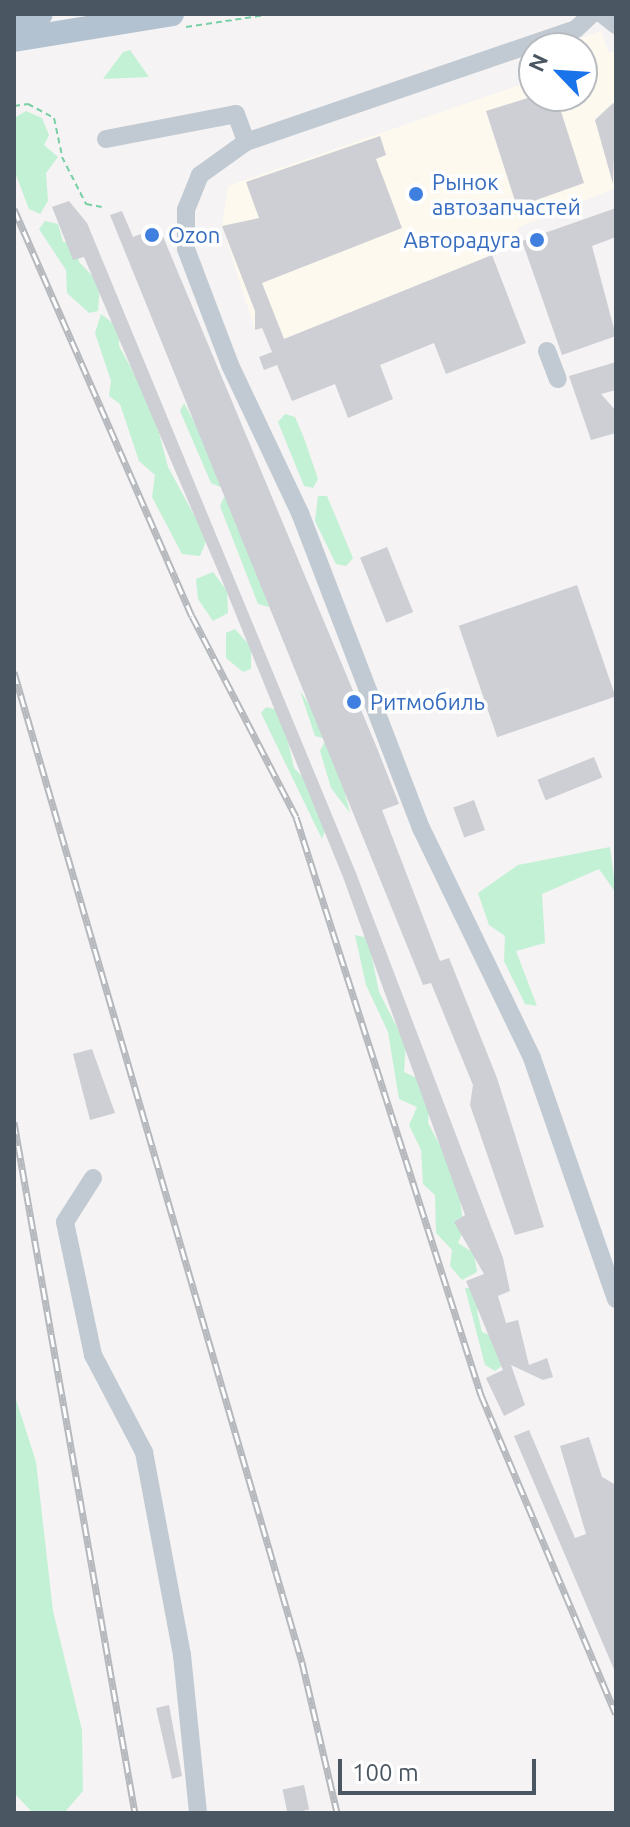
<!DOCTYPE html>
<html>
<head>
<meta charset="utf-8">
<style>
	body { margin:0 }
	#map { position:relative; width:630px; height:1827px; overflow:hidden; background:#f5f3f3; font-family:Ubuntu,sans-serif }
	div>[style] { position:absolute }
	.commercial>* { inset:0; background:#fdf9ef }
	.green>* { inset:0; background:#c3f1d5 }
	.building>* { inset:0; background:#cdcfd5; transform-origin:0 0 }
	.path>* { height:2px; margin-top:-1px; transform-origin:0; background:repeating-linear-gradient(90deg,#7ad0a6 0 6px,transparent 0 10px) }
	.minor>* { height:18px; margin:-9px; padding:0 9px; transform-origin:9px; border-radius:9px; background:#c1cad2 }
	.major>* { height:24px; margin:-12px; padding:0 12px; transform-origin:12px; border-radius:12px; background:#b3c2d1 }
	.rail>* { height:7px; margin-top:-3.5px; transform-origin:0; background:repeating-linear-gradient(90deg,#fff 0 12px,#b5b8bd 0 24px); box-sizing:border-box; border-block:2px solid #b5b8bd }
	.dots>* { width:22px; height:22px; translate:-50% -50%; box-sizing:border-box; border:4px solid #fff; border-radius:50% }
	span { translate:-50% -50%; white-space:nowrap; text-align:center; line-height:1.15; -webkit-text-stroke:7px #fff; paint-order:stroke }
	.shop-label { font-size:22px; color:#366cbe }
	.left { translate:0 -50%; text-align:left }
	.right { translate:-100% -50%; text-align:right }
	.frame { position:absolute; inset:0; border:16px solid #4a5661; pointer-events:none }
	.north { position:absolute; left:518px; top:32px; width:80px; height:80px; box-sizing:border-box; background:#fff; border:2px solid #b7bbc0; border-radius:50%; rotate:295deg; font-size:22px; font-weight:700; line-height:32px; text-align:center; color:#4a5661 }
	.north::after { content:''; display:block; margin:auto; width:28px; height:36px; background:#1a73e8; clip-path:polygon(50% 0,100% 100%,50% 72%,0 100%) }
	.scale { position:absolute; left:338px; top:1759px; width:198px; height:36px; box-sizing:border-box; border:4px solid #4a5661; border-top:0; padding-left:10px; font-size:24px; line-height:28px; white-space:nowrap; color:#4a5661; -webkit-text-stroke:6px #fff; paint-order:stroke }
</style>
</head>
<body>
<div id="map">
	<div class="commercial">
		<div style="clip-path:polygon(601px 31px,609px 53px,616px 50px,616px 188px,519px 227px,512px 246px,492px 255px,269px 345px,262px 328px,255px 330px,222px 226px,228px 186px,534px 80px,534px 96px,582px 96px,582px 48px,551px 48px)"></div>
	</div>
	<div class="green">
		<div style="clip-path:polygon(130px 50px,149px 77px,103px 79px,123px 52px)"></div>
		<div style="clip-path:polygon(26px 111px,42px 118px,49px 135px,44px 145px,58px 157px,46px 173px,48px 201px,40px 214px,29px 209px,14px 170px,14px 118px)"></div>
		<div style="clip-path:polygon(45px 221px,58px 224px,63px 242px,76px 242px,79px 262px,100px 284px,98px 311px,89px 313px,67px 293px,66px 270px,39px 229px)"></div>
		<div style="clip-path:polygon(101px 314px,119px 328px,119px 346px,152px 406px,168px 467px,207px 539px,200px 556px,182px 554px,152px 497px,155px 475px,139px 461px,120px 404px,109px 396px,111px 381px,95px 333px)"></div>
		<div style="clip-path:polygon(184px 403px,225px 480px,220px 487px,211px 483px,180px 411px)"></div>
		<div style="clip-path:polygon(285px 414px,295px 417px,304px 438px,318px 479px,313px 488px,304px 486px,278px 422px)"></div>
		<div style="clip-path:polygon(318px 496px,327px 496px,353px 558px,346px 566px,336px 564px,315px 521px)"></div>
		<div style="clip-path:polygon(224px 497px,231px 500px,269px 607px,258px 604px,220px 506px)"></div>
		<div style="clip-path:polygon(213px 572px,227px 591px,228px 613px,213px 621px,198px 599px,196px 579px)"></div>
		<div style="clip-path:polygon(235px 629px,251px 647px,251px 669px,243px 672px,226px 658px,226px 633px)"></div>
		<div style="clip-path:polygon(300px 691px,330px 735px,350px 813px,331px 788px,320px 751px,326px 739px,315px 736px)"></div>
		<div style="clip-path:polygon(266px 707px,281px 711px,294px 768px,310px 784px,327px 826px,322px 839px,261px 713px)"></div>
		<div style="clip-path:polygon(610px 847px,616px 893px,599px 869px,542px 894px,545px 943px,516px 951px,537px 1006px,525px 1004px,504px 961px,505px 936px,489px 925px,478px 893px,518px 865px)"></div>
		<div style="clip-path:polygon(355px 935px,368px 938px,379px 992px,406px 1045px,404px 1072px,421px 1080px,430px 1098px,428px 1123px,457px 1177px,464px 1229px,458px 1243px,474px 1253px,477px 1272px,462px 1280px,450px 1266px,452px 1250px,436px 1233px,435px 1195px,423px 1184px,421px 1150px,409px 1125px,417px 1107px,399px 1099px,388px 1032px,366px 985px)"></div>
		<div style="clip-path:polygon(465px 1288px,483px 1288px,477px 1311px,482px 1332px,497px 1338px,502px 1366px,495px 1371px,485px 1365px)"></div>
		<div style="clip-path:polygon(14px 1393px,36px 1462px,53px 1611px,82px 1730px,83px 1791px,64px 1813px,33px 1813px,14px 1793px)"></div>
	</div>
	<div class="building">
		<div style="clip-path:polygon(534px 96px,556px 96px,584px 183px,517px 207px,486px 111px)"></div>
		<div style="clip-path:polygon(613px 103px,616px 106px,613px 184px,595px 120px)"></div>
		<div style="clip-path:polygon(380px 136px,386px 155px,376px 159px,402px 228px,262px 283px,284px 339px,492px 255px,526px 343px,446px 374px,434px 343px,380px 365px,393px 399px,348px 418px,335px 384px,292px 401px,277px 365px,264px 370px,259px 357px,272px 352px,262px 328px,255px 330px,255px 311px,222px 226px,259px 218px,246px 182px)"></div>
		<div style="clip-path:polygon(69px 201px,87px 223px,356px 873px,503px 1258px,510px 1291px,498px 1296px,506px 1323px,518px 1320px,529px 1365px,547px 1358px,553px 1377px,543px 1380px,511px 1365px,525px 1405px,504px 1416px,486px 1378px,503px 1370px,466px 1281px,484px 1274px,454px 1222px,465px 1215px,343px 877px,221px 578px,84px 257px,73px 260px,52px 207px)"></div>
		<div style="clip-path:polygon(616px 208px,616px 237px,592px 246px,616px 336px,562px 355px,522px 241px)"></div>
		<div style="clip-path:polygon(122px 211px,133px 237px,159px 227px,377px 748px,399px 804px,382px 810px,440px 961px,449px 958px,497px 1078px,544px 1227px,515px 1235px,470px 1105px,473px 1085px,431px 983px,423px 985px,110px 215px)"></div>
		<div style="clip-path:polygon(616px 362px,616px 390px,601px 394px,616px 411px,616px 433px,591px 440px,569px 376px)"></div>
		<div style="left:387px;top:547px;width:70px;height:29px;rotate:68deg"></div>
		<div style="left:577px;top:585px;width:118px;height:125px;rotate:71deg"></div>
		<div style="left:594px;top:757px;width:22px;height:61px;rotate:68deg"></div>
		<div style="left:474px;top:800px;width:32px;height:22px;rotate:70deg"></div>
		<div style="clip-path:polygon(92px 1049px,115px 1113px,90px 1120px,73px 1054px)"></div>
		<div style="clip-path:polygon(529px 1430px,575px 1538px,586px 1534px,560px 1446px,589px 1437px,602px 1477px,616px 1485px,616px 1674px,514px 1436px)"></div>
		<div style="clip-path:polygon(169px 1705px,182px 1776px,172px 1779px,156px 1708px)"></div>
		<div style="left:304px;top:1785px;width:25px;height:22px;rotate:78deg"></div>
	</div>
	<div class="path">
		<div style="left:186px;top:27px;width:87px;rotate:-8.6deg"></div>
		<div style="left:14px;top:106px;width:14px;rotate:-8deg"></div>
		<div style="left:28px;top:104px;width:30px;rotate:28deg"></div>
		<div style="left:54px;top:118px;width:40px;rotate:78deg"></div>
		<div style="left:62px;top:157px;width:53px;rotate:62.9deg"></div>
		<div style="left:86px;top:204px;width:16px;rotate:11deg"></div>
	</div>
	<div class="minor">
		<div style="left:592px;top:14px;width:22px;rotate:137deg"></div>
		<div style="left:576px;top:29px;width:349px;rotate:161.1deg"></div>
		<div style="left:246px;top:142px;width:57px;rotate:144.3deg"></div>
		<div style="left:200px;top:175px;width:38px;rotate:112deg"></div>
		<div style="left:186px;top:210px;width:39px;rotate:90deg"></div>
		<div style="left:186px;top:249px;width:124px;rotate:69.2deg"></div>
		<div style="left:230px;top:365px;width:164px;rotate:64.7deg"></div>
		<div style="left:300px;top:513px;width:337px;rotate:69deg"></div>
		<div style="left:421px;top:828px;width:255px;rotate:64.2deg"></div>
		<div style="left:532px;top:1058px;width:255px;rotate:70.8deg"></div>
		<div style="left:602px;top:14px;width:18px;rotate:38deg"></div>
		<div style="left:106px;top:139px;width:132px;rotate:-10.9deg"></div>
		<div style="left:236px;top:114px;width:30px;rotate:70deg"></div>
		<div style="left:547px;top:351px;width:30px;rotate:69deg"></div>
		<div style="left:93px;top:1178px;width:52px;rotate:122.5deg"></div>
		<div style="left:65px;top:1222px;width:136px;rotate:78.1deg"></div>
		<div style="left:93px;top:1355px;width:110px;rotate:62.3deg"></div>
		<div style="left:144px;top:1452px;width:207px;rotate:79.4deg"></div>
		<div style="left:182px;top:1655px;width:159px;rotate:84.2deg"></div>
	</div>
	<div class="major">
		<div style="left:14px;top:19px;width:27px;rotate:-10deg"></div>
		<div style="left:14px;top:40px;width:160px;rotate:-9.3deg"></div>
	</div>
	<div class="rail">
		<div style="left:14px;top:209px;width:444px;rotate:66.4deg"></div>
		<div style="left:192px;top:616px;width:226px;rotate:62.6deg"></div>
		<div style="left:296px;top:817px;width:607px;rotate:72.25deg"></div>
		<div style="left:481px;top:1395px;width:346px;rotate:67.1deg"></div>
		<div style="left:14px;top:672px;width:1031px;rotate:73.78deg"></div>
		<div style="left:302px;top:1662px;width:155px;rotate:76.9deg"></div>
		<div style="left:14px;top:1122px;width:702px;rotate:80.07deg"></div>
	</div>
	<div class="dots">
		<div style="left:416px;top:194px;background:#3f7fe0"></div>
		<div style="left:152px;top:235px;background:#3f7fe0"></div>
		<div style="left:537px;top:240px;background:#3f7fe0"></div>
		<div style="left:354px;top:702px;background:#3f7fe0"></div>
	</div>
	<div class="shop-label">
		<span class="left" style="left:432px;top:194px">Рынок<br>автозапчастей</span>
		<span class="left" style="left:168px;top:235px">Ozon</span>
		<span class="right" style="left:521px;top:240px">Авторадуга</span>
		<span class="left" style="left:370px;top:702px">Ритмобиль</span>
	</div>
	<div class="frame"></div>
	<div class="north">N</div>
	<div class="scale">100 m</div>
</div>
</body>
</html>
